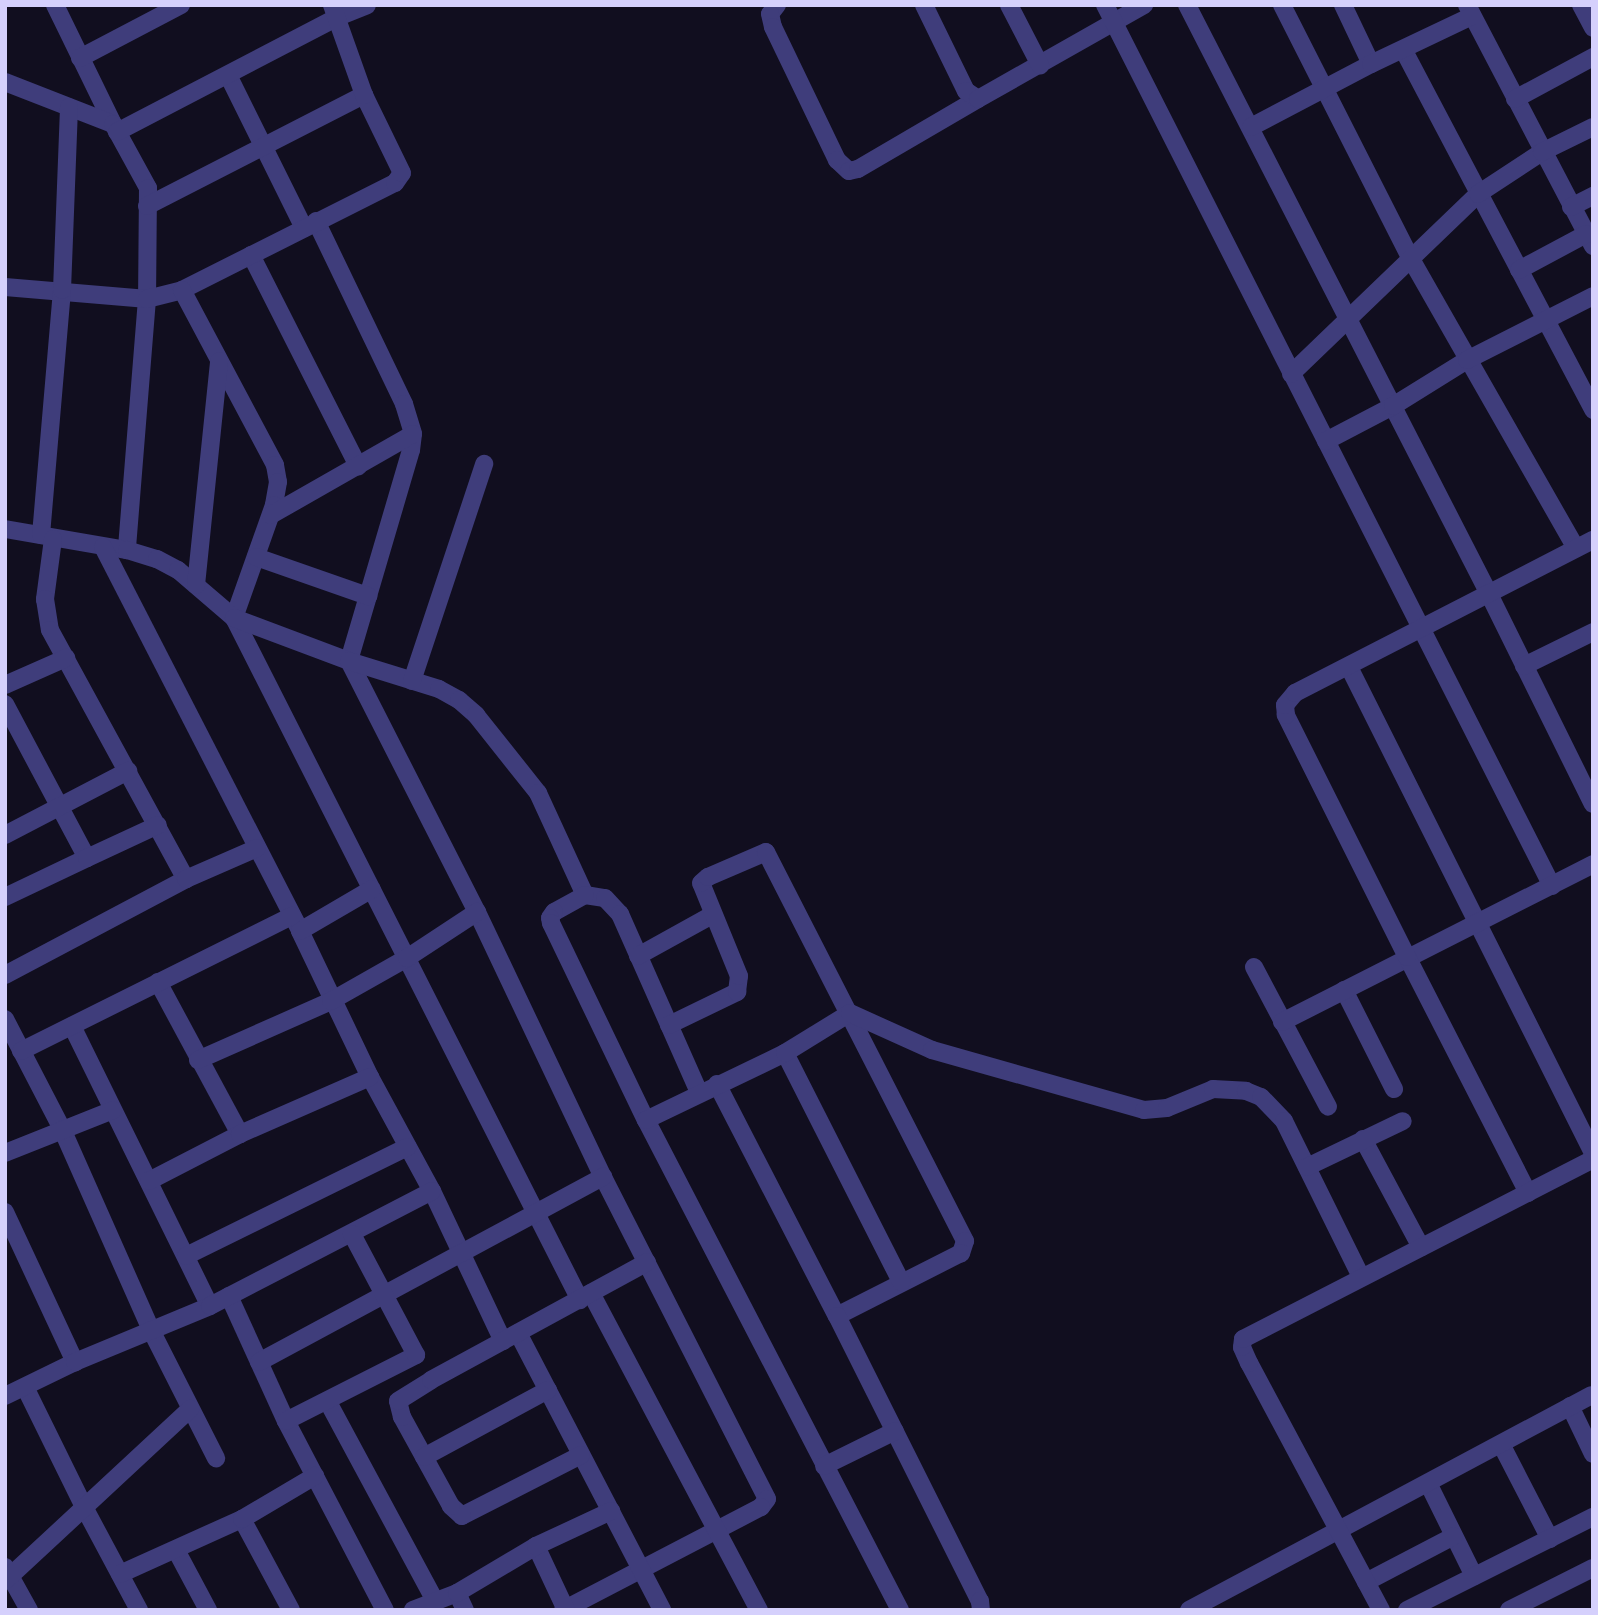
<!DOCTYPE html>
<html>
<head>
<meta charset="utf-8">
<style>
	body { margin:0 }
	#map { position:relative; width:1598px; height:1615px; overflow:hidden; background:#110e1f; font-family:"Open Sans",sans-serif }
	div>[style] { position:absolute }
	.street>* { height:18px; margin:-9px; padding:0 9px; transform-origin:9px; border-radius:9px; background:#3f3d7b }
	span { translate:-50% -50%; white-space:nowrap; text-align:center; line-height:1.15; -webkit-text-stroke:5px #110e1f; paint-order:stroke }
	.frame { position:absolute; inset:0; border:7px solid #d5d0fc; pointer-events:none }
</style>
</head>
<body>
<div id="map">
	<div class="street">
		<div style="left:55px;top:5px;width:132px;rotate:64deg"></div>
		<div style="left:777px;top:5px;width:11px;rotate:128deg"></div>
		<div style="left:770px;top:14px;width:13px;rotate:77deg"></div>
		<div style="left:773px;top:27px;width:148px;rotate:64.3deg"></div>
		<div style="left:837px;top:160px;width:16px;rotate:43deg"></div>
		<div style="left:849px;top:171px;width:9px;rotate:-13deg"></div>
		<div style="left:858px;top:169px;width:139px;rotate:-30.3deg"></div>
		<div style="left:924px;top:5px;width:96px;rotate:64deg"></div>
		<div style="left:966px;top:91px;width:14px;rotate:34deg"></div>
		<div style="left:978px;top:99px;width:191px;rotate:-29.5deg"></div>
		<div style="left:1009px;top:5px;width:68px;rotate:62.7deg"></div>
		<div style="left:1105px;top:5px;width:988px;rotate:63.1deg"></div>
		<div style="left:1187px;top:5px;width:662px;rotate:62.85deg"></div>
		<div style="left:1489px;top:594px;width:234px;rotate:63.7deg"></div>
		<div style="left:1282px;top:5px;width:285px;rotate:63.1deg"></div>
		<div style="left:1411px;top:259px;width:333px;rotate:60.3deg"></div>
		<div style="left:1343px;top:5px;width:65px;rotate:64.6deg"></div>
		<div style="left:1467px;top:5px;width:272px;rotate:62.4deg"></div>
		<div style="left:1581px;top:5px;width:26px;rotate:62deg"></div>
		<div style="left:1404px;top:51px;width:406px;rotate:62.2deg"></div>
		<div style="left:80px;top:58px;width:114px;rotate:-27.7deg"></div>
		<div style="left:228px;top:75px;width:171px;rotate:63.6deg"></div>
		<div style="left:5px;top:82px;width:116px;rotate:21.3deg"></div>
		<div style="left:113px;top:124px;width:73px;rotate:61.3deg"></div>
		<div style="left:148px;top:188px;width:111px;rotate:90.5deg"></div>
		<div style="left:147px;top:299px;width:252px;rotate:94.6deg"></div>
		<div style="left:1515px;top:99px;width:89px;rotate:-28.3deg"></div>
		<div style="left:1251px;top:127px;width:136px;rotate:-27.7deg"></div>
		<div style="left:1371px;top:64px;width:112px;rotate:-25.4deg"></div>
		<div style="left:117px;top:132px;width:249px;rotate:-27.5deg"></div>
		<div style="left:338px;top:17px;width:31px;rotate:-22deg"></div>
		<div style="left:147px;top:206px;width:244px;rotate:-27.1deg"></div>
		<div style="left:1571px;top:207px;width:25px;rotate:-27deg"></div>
		<div style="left:316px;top:221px;width:203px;rotate:64.3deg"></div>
		<div style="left:404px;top:404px;width:31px;rotate:73deg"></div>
		<div style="left:413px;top:434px;width:16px;rotate:97deg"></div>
		<div style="left:411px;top:450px;width:220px;rotate:106.4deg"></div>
		<div style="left:349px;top:661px;width:282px;rotate:63deg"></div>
		<div style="left:477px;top:912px;width:293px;rotate:64.6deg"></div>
		<div style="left:603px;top:1177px;width:361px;rotate:63deg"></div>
		<div style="left:767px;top:1499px;width:10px;rotate:127deg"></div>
		<div style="left:761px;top:1507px;width:223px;rotate:152.5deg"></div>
		<div style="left:251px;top:255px;width:237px;rotate:63.1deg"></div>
		<div style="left:1519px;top:270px;width:76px;rotate:-28.2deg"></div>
		<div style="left:5px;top:287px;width:143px;rotate:4.8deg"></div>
		<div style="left:147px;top:299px;width:36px;rotate:-14deg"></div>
		<div style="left:182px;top:290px;width:238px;rotate:-26.7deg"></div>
		<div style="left:395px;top:183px;width:12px;rotate:-55deg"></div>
		<div style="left:402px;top:173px;width:87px;rotate:-116deg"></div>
		<div style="left:364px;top:95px;width:96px;rotate:-109.6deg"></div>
		<div style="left:182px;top:290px;width:198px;rotate:62deg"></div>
		<div style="left:275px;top:465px;width:17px;rotate:80deg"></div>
		<div style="left:278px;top:482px;width:23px;rotate:100deg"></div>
		<div style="left:274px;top:505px;width:120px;rotate:109.5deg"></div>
		<div style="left:234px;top:618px;width:765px;rotate:63.1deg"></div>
		<div style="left:1291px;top:374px;width:260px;rotate:-43.9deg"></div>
		<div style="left:1478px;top:194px;width:77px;rotate:-33.3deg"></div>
		<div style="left:1542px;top:152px;width:57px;rotate:-26.1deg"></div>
		<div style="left:1326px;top:441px;width:76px;rotate:-27.6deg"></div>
		<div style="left:1393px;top:406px;width:87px;rotate:-31.9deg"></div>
		<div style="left:1467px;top:360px;width:141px;rotate:-26.9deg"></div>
		<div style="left:271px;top:515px;width:163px;rotate:-29.7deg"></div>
		<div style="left:5px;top:529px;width:124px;rotate:9.8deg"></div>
		<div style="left:127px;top:550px;width:31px;rotate:17deg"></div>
		<div style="left:157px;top:559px;width:24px;rotate:28deg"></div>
		<div style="left:178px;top:570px;width:74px;rotate:40.6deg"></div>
		<div style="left:234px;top:618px;width:123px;rotate:20.5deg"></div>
		<div style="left:349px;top:661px;width:94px;rotate:17.3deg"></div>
		<div style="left:439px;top:689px;width:23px;rotate:29deg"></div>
		<div style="left:459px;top:700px;width:23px;rotate:41deg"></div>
		<div style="left:476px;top:715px;width:100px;rotate:51.5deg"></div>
		<div style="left:538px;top:793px;width:112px;rotate:65.3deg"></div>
		<div style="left:585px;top:895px;width:20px;rotate:9deg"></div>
		<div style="left:605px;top:898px;width:22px;rotate:47deg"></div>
		<div style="left:620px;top:914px;width:195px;rotate:66.1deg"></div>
		<div style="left:41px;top:535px;width:246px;rotate:-85.1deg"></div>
		<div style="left:62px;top:290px;width:183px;rotate:-87.8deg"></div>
		<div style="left:53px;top:539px;width:61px;rotate:97.6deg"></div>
		<div style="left:45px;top:599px;width:31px;rotate:81deg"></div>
		<div style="left:50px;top:630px;width:284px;rotate:61.4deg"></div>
		<div style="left:103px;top:547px;width:432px;rotate:62.8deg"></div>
		<div style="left:300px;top:931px;width:162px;rotate:64.4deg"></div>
		<div style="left:370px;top:1077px;width:130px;rotate:61.5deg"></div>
		<div style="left:432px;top:1191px;width:166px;rotate:64.7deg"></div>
		<div style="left:256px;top:557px;width:119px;rotate:19.2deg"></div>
		<div style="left:196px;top:585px;width:225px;rotate:-84.1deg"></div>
		<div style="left:1524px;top:666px;width:77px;rotate:-26.2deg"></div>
		<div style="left:1349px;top:667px;width:544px;rotate:63.34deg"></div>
		<div style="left:412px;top:681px;width:229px;rotate:-71.6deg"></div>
		<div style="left:5px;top:685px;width:67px;rotate:-23.9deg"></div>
		<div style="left:5px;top:704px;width:174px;rotate:62deg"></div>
		<div style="left:87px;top:858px;width:91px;rotate:154.6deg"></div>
		<div style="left:5px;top:835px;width:139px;rotate:-27.5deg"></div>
		<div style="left:87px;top:858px;width:78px;rotate:-24.9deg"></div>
		<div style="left:585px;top:895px;width:35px;rotate:151deg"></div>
		<div style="left:554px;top:912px;width:7px;rotate:124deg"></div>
		<div style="left:550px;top:918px;width:5px;rotate:79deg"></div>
		<div style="left:551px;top:923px;width:219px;rotate:64.3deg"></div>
		<div style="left:646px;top:1120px;width:552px;rotate:62.6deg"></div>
		<div style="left:300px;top:931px;width:83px;rotate:-30.3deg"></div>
		<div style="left:638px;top:956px;width:85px;rotate:-29deg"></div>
		<div style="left:1254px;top:967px;width:158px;rotate:62.1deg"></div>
		<div style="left:5px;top:975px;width:205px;rotate:-27.9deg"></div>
		<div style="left:186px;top:879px;width:77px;rotate:-23.6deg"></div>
		<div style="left:158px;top:982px;width:173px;rotate:61.7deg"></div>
		<div style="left:1344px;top:990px;width:111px;rotate:63.2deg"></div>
		<div style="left:5px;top:1019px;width:124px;rotate:62.6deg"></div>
		<div style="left:62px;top:1129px;width:220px;rotate:66.1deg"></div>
		<div style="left:151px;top:1330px;width:144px;rotate:63.1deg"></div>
		<div style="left:1282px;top:1022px;width:349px;rotate:-26.9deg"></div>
		<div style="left:669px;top:1025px;width:76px;rotate:-25.9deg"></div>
		<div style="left:737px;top:992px;width:16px;rotate:-83deg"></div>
		<div style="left:739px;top:976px;width:100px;rotate:-112.2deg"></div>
		<div style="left:701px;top:883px;width:9px;rotate:-41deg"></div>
		<div style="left:708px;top:877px;width:63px;rotate:-23.3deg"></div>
		<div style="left:766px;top:852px;width:437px;rotate:62.9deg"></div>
		<div style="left:965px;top:1241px;width:13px;rotate:108deg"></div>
		<div style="left:961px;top:1253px;width:139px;rotate:153.1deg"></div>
		<div style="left:72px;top:1026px;width:312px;rotate:63.8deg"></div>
		<div style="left:21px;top:1051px;width:303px;rotate:-26.5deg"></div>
		<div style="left:785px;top:1053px;width:257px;rotate:63.1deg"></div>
		<div style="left:198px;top:1060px;width:145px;rotate:-23.9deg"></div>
		<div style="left:331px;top:1001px;width:87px;rotate:-29.5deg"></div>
		<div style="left:407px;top:958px;width:84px;rotate:-33.3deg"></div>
		<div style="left:717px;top:1084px;width:261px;rotate:62.7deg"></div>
		<div style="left:837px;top:1316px;width:319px;rotate:63.4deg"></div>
		<div style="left:980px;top:1601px;width:9px;rotate:84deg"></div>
		<div style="left:646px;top:1120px;width:154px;rotate:-25.7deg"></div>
		<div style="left:785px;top:1053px;width:76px;rotate:-31.6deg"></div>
		<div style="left:850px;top:1013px;width:90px;rotate:24.3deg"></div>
		<div style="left:932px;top:1050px;width:220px;rotate:15.8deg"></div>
		<div style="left:1144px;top:1110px;width:23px;rotate:-5deg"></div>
		<div style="left:1167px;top:1108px;width:50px;rotate:-22.4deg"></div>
		<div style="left:1213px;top:1089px;width:33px;rotate:3deg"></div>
		<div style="left:1246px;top:1091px;width:16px;rotate:22deg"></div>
		<div style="left:1261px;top:1097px;width:33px;rotate:46deg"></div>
		<div style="left:1284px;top:1121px;width:174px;rotate:63.7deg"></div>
		<div style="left:1363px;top:1139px;width:123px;rotate:61.8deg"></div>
		<div style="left:5px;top:1153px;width:116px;rotate:-21.7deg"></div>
		<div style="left:1307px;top:1167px;width:106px;rotate:-25.6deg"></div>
		<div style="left:149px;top:1181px;width:102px;rotate:-27.3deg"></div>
		<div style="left:240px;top:1134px;width:142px;rotate:-23.7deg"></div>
		<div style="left:1528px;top:1193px;width:265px;rotate:-117.1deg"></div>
		<div style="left:1407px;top:957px;width:271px;rotate:-116.6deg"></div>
		<div style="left:1286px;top:715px;width:10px;rotate:-96deg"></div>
		<div style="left:1285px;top:705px;width:16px;rotate:-50deg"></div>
		<div style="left:1295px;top:693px;width:335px;rotate:-27.2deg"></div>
		<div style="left:5px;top:1212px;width:166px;rotate:65deg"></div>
		<div style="left:186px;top:1256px;width:247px;rotate:-26.2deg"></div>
		<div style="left:591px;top:1293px;width:359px;rotate:62.1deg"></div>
		<div style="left:229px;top:1296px;width:137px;rotate:65.5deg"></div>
		<div style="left:286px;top:1421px;width:213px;rotate:62.4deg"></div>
		<div style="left:518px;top:1333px;width:312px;rotate:62.5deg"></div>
		<div style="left:259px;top:1362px;width:391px;rotate:-28.3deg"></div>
		<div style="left:25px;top:1387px;width:134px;rotate:63.8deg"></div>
		<div style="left:84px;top:1507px;width:117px;rotate:61.9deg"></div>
		<div style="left:5px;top:1396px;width:78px;rotate:-25.9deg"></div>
		<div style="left:75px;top:1362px;width:146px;rotate:-22.5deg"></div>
		<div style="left:210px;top:1306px;width:250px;rotate:-27.4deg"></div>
		<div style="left:328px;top:1402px;width:226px;rotate:61.7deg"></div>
		<div style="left:1570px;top:1406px;width:53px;rotate:64.4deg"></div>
		<div style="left:286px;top:1421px;width:146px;rotate:-26.9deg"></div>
		<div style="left:416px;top:1355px;width:137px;rotate:-117.9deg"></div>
		<div style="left:1501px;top:1444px;width:107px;rotate:62.7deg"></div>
		<div style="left:581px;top:1455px;width:134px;rotate:152.9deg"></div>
		<div style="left:462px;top:1516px;width:15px;rotate:-138deg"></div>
		<div style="left:451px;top:1506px;width:102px;rotate:-118.8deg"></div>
		<div style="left:402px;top:1417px;width:16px;rotate:-104deg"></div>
		<div style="left:398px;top:1401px;width:39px;rotate:-32deg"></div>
		<div style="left:431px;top:1380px;width:246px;rotate:-28.6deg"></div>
		<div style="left:424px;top:1457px;width:141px;rotate:-28.4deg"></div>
		<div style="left:824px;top:1466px;width:79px;rotate:-26.2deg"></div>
		<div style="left:1428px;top:1483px;width:104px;rotate:63.7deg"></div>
		<div style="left:242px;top:1519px;width:103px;rotate:61.7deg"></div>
		<div style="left:536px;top:1546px;width:71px;rotate:64.9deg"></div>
		<div style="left:176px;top:1550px;width:68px;rotate:61.9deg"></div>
		<div style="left:5px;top:1567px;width:49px;rotate:60.8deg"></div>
		<div style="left:120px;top:1574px;width:134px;rotate:-24.3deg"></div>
		<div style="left:242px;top:1519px;width:85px;rotate:-30.5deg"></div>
		<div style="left:5px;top:1581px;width:253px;rotate:-42.9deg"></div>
		<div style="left:1366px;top:1582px;width:99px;rotate:-27.6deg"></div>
		<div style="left:457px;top:1593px;width:19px;rotate:65deg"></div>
		<div style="left:413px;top:1610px;width:47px;rotate:-21.1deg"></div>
		<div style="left:457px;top:1593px;width:92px;rotate:-30.7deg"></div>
		<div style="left:536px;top:1546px;width:83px;rotate:-25deg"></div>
		<div style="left:1189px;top:1610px;width:456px;rotate:-28.1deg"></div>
		<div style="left:1381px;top:1610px;width:280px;rotate:-118.1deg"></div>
		<div style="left:1249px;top:1363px;width:17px;rotate:-114deg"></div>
		<div style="left:1242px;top:1347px;width:8px;rotate:-83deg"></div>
		<div style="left:1243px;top:1339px;width:394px;rotate:-27.2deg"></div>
		<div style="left:1407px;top:1610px;width:208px;rotate:-26.6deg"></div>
		<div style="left:1509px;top:1610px;width:94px;rotate:-26.6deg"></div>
	</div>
	<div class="frame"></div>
</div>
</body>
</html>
